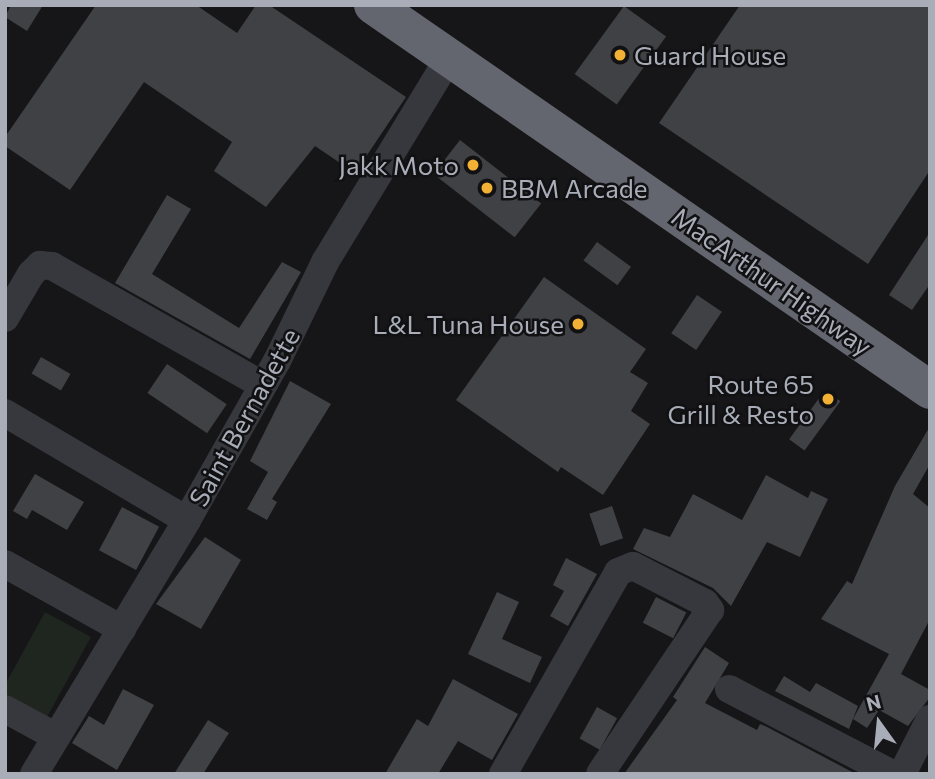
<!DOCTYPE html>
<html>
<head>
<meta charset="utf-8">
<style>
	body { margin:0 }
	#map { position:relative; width:935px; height:779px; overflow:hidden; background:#161618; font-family:Commissioner,sans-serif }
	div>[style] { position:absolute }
	.green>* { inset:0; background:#1e261f }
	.building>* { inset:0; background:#404145; transform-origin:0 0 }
	.minor>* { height:28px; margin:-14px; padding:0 14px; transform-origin:14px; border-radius:14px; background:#37383d }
	.highway>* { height:38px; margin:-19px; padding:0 19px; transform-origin:19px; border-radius:19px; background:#63666e }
	.dots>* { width:19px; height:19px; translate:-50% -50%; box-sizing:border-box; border:4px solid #111113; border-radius:50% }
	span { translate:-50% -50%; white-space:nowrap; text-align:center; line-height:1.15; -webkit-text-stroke:5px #111113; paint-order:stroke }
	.poi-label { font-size:26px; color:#a8adb8 }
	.left { translate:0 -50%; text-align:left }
	.right { translate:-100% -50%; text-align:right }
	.street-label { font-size:26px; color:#a8adb8 }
	.frame { position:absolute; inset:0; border:7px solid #a8adb8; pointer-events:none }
	.north { position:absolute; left:844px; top:688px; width:70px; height:70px; -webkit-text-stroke:5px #111113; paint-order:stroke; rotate:345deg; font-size:19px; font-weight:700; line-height:28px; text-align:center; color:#a8adb8 }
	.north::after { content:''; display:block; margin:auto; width:24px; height:32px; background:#a8adb8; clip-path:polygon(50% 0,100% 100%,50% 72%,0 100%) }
</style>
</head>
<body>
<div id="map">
	<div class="green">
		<div style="clip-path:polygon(45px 612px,91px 637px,47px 717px,5px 694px,5px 685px)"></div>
	</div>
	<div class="building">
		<div style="clip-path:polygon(11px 5px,43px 5px,27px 31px,5px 17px)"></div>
		<div style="clip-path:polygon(96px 5px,196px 5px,237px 33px,256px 5px,269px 5px,406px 97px,355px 173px,315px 146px,266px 207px,214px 171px,232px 142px,144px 82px,70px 190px,5px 146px,5px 137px)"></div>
		<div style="clip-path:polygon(740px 5px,930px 5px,930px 170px,868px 264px,659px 123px)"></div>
		<div style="left:624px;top:6px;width:52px;height:84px;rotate:36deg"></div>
		<div style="left:460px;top:140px;width:103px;height:43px;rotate:38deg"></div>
		<div style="clip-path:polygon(167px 195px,191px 209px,152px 274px,239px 328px,282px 262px,301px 272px,250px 359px,115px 283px)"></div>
		<div style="clip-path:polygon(930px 232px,930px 284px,912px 310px,889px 295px)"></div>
		<div style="left:597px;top:242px;width:42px;height:23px;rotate:36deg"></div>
		<div style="clip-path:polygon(544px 277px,646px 349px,630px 372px,648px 383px,631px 411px,650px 424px,603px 495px,561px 467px,558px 472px,456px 400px)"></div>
		<div style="left:697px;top:295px;width:30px;height:46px;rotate:34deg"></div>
		<div style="left:41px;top:357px;width:34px;height:19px;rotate:30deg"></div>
		<div style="left:167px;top:364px;width:72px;height:35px;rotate:34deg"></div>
		<div style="clip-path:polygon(290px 381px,331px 404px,272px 499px,277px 502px,267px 520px,247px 509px,268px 472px,250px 461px)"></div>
		<div style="left:825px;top:390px;width:19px;height:61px;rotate:36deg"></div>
		<div style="clip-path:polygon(930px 426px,930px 464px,913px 494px,930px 508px,930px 619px,901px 674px,930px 690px,930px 697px,908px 726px,879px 710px,867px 728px,853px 719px,889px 654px,821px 619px,847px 581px,852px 584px,895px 486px)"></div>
		<div style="clip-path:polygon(35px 474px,84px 502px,67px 530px,32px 510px,27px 519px,13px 511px)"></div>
		<div style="clip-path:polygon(766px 475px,808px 498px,811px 491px,828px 499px,800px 557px,767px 542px,731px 606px,713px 588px,633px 549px,644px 528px,670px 537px,693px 494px,742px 520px)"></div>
		<div style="left:612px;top:506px;width:34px;height:24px;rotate:71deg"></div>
		<div style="left:122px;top:507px;width:42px;height:49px;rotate:28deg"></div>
		<div style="clip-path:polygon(205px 537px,241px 560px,201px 629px,156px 604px)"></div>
		<div style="clip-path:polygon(566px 558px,597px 574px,568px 626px,550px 616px,564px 591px,553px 585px)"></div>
		<div style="clip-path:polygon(497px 592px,519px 602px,502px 639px,542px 657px,530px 683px,468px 654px)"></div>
		<div style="left:656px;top:597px;width:34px;height:29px;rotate:27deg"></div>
		<div style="clip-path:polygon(705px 647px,729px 663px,705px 703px,757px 730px,760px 724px,767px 727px,856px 774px,624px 774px,677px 700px,673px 697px)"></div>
		<div style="clip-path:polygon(784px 676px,810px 692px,816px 683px,858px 706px,849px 729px,775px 691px)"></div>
		<div style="clip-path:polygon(453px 679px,518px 714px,492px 760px,458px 741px,438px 774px,385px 774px,417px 719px,428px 726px)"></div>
		<div style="clip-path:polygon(123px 689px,154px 705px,117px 770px,72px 743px,89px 716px,104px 725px)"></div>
		<div style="left:597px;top:707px;width:23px;height:36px;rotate:29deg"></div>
		<div style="clip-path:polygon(208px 720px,229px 733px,203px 774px,174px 774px)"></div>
	</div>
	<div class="minor">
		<div style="left:5px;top:318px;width:51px;rotate:-59.4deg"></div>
		<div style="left:31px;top:274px;width:13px;rotate:-45deg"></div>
		<div style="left:40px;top:265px;width:12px;rotate:5deg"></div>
		<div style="left:52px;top:266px;width:241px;rotate:29.5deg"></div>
		<div style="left:5px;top:413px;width:211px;rotate:30.5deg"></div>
		<div style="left:5px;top:564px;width:134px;rotate:29.1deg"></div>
		<div style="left:729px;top:689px;width:184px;rotate:27.5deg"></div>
		<div style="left:5px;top:709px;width:57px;rotate:28.4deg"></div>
		<div style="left:34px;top:774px;width:297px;rotate:-58.9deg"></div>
		<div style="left:187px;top:520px;width:183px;rotate:-60.5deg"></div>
		<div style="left:277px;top:361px;width:110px;rotate:-64.1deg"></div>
		<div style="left:325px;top:262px;width:239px;rotate:-58.7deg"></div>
		<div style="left:503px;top:774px;width:232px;rotate:-60.3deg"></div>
		<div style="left:618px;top:572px;width:16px;rotate:-22deg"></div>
		<div style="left:633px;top:566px;width:81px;rotate:27.2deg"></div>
		<div style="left:705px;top:603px;width:9px;rotate:54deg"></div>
		<div style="left:710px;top:610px;width:197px;rotate:123.9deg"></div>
		<div style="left:902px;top:774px;width:62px;rotate:-63deg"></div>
	</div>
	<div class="highway">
		<div style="left:373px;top:5px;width:677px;rotate:34.65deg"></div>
	</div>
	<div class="dots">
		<div style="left:620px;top:55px;background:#f2b134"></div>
		<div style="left:473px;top:165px;background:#f2b134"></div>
		<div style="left:487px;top:188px;background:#f2b134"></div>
		<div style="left:578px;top:324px;background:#f2b134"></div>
		<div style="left:828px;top:399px;background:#f2b134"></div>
	</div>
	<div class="poi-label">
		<span class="left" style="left:634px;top:55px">Guard House</span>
		<span class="right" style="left:459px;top:165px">Jakk Moto</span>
		<span class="left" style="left:501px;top:188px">BBM Arcade</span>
		<span class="right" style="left:564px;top:324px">L&amp;L Tuna House</span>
		<span class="right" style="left:814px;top:399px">Route 65<br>Grill &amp; Resto</span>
	</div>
	<div class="street-label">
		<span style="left:772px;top:281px;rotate:35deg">MacArthur Highway</span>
		<span style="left:244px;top:417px;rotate:-61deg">Saint Bernadette</span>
	</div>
	<div class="frame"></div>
	<div class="north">N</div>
</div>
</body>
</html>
